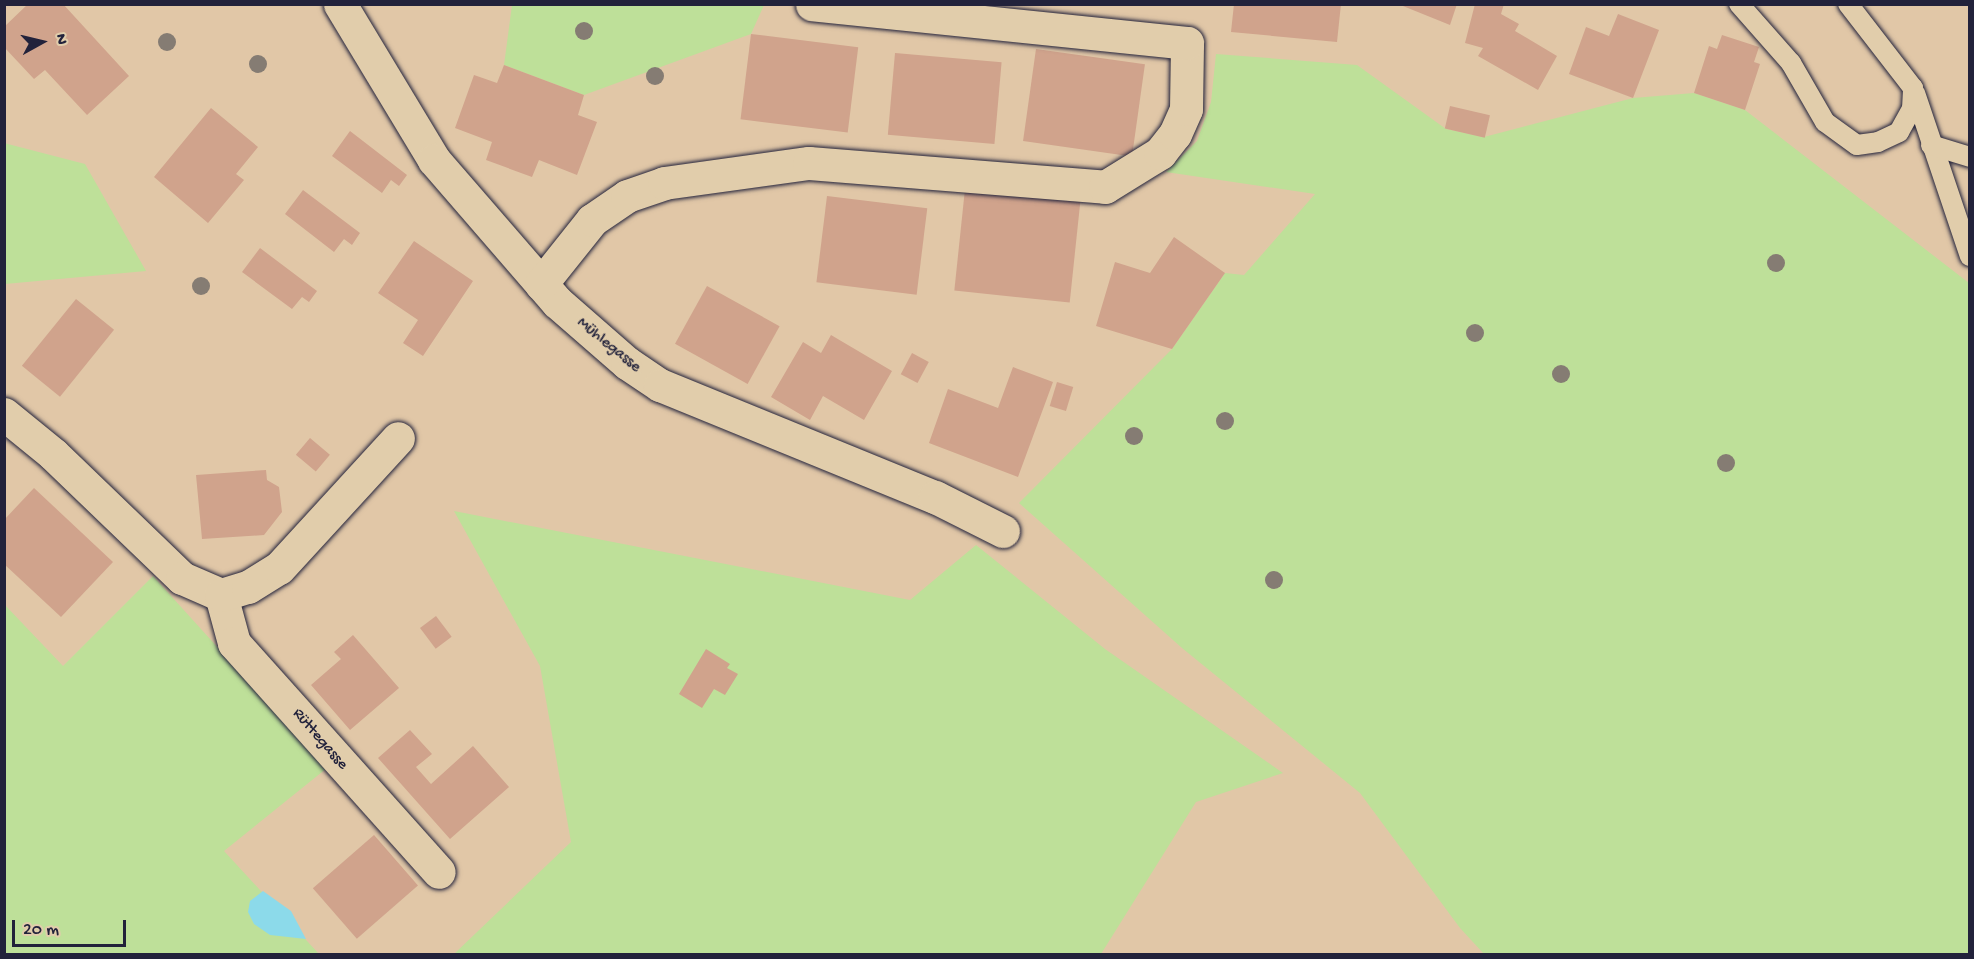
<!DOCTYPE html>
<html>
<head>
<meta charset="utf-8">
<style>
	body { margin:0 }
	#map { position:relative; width:1974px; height:959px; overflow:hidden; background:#e1c7a7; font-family:"Gochi Hand",sans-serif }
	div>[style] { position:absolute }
	.green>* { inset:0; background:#bee099 }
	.water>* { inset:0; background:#8cdaea }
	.building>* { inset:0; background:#d0a38c; transform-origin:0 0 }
	.roads { filter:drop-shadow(0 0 2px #22223b) drop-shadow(0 0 2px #22223b) }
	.lane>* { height:20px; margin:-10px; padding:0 10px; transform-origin:10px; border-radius:10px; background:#e1cdab }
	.street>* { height:33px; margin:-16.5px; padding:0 16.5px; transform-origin:16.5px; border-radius:16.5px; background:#e1cdab }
	.trees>* { width:18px; height:18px; margin:-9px; border-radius:50%; background:#857c73 }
	span { translate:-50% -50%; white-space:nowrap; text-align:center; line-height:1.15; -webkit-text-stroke:6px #e1cdab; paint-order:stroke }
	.street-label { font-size:16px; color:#22223b }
	.frame { position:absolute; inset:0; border:6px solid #22223b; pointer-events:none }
	.north { position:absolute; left:12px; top:12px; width:60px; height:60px; -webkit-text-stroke:4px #e1cdab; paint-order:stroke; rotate:82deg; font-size:16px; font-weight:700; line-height:24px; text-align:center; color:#22223b }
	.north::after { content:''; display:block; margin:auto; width:21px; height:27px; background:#22223b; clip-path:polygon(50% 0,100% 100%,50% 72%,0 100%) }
	.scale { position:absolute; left:12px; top:920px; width:114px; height:27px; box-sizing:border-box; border:3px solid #22223b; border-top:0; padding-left:8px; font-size:18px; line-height:21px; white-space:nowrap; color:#22223b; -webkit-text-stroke:4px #e1cdab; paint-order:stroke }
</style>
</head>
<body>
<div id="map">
	<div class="green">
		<div style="clip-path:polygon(512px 5px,512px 4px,764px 5px,751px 34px,584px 95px,504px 65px)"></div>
		<div style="clip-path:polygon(1216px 54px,1357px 65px,1446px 129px,1484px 137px,1633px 98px,1694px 93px,1745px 110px,1969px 283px,1969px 954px,1484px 954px,1460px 928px,1360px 793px,1182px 648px,1019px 503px,1172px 349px,1225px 273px,1244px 275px,1315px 194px,1166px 172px,1197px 141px,1211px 102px)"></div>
		<div style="clip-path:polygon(4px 143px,85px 164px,146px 271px,5px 284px)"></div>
		<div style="clip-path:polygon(454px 511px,910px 600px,976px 545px,1105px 649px,1283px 773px,1196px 802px,1101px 954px,454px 954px,571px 842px,540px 666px)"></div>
		<div style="clip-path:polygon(153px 576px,327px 768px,224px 851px,319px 954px,5px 954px,4px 604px,63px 666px)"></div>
	</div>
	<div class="water">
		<div style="clip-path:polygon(263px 891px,291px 911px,306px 939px,270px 935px,254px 924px,248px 912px,250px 901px)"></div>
	</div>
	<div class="building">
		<div style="clip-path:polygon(28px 4px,63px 4px,129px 76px,87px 115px,45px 70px,34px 79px,4px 47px,4px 27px)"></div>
		<div style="clip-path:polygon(1234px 4px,1341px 4px,1337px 42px,1231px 32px)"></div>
		<div style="clip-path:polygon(1398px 4px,1457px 4px,1450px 25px)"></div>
		<div style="clip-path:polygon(1475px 4px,1504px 4px,1501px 14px,1519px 24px,1515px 31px,1557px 56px,1538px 90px,1478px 56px,1483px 48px,1465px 43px)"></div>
		<div style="clip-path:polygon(1618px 14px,1659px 30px,1633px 98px,1569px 74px,1586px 27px,1609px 36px)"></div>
		<div style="left:751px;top:34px;width:108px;height:86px;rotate:7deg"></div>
		<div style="clip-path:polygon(1722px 35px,1759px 47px,1754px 62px,1760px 64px,1745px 110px,1694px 93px,1709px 46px,1717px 49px)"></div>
		<div style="left:1036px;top:49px;width:110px;height:93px;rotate:8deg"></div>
		<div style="left:895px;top:53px;width:107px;height:82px;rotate:5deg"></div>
		<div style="clip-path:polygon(504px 65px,584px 95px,578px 115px,597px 122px,577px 175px,539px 160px,532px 177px,486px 160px,492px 142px,455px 128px,474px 75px,497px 83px)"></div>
		<div style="left:1450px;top:106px;width:41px;height:23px;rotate:13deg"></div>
		<div style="clip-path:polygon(211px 108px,258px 147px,236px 174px,244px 180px,208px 223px,154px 177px)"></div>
		<div style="clip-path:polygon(350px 131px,407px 175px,399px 186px,391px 180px,382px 193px,332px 156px)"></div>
		<div style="left:965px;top:189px;width:116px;height:102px;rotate:6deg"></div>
		<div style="clip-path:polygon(303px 190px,360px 233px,352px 245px,344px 239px,334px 252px,285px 214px)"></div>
		<div style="left:827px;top:196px;width:101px;height:87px;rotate:7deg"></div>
		<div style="clip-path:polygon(1174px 237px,1225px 273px,1172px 349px,1096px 326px,1115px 262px,1150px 273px)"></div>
		<div style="clip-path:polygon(414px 241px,473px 281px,423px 356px,403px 343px,418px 320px,378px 293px)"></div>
		<div style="clip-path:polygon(260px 248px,317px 291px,309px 302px,302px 297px,292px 309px,242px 272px)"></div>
		<div style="left:707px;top:286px;width:83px;height:66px;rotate:29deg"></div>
		<div style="left:76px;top:299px;width:49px;height:86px;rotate:39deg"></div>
		<div style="clip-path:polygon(831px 335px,892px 371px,864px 420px,823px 396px,810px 420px,771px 397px,803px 342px,821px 353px)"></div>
		<div style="left:912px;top:353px;width:19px;height:24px;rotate:28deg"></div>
		<div style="clip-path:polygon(1013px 367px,1053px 382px,1018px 477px,929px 443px,948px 389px,998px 408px)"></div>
		<div style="left:1057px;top:382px;width:17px;height:25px;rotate:17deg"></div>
		<div style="left:310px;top:438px;width:26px;height:22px;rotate:40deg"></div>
		<div style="clip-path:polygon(266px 470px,267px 480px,279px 487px,282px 512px,264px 535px,202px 539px,196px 475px)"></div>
		<div style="clip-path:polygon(34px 488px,113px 562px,61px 617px,4px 564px,4px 520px)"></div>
		<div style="left:436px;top:616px;width:26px;height:20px;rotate:53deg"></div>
		<div style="clip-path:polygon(353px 635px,399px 688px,350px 730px,311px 685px,341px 659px,334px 652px)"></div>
		<div style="clip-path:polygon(706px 649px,730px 664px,727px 668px,738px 674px,725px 695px,714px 689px,702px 708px,679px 694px)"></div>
		<div style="clip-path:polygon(410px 730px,432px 754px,416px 767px,431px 784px,473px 746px,509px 787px,450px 839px,378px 758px)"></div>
		<div style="left:374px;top:835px;width:67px;height:81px;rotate:49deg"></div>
	</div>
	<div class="roads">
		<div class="lane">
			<div style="left:1739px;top:4px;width:79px;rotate:48.6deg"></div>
			<div style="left:1791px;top:63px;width:68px;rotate:60deg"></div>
			<div style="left:1825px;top:122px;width:39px;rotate:36deg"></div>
			<div style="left:1857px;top:145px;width:21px;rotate:-8deg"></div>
			<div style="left:1878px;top:142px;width:23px;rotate:-25deg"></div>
			<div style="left:1899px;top:132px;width:26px;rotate:-61deg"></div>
			<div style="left:1912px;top:109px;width:21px;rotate:-87deg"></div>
			<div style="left:1913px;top:88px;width:106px;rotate:-127.7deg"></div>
			<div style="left:1915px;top:93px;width:172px;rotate:71.4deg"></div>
			<div style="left:1931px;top:145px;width:41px;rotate:17.1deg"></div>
		</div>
		<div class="street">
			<div style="left:340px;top:4px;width:182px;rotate:58.9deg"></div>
			<div style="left:434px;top:160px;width:188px;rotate:49.1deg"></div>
			<div style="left:557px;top:302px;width:93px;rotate:41.1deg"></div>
			<div style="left:627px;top:363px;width:40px;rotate:34deg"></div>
			<div style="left:660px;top:385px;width:297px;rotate:22.2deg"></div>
			<div style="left:935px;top:497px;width:76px;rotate:26.6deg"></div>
			<div style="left:541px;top:284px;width:82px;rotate:-51.4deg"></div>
			<div style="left:592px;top:220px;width:42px;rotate:-34.4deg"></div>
			<div style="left:627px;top:196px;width:39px;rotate:-19deg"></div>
			<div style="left:664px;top:183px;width:146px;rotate:-7.9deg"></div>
			<div style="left:809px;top:163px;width:297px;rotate:4.6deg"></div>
			<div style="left:1105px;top:187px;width:65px;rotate:-31.7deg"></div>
			<div style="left:1160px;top:153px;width:24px;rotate:-52deg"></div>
			<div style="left:1175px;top:134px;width:27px;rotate:-66deg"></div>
			<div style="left:1186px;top:109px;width:66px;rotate:-89.1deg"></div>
			<div style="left:1187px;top:43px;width:377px;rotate:-174.1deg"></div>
			<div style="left:4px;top:414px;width:63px;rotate:39.2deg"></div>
			<div style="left:53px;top:454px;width:179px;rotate:43.9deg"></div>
			<div style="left:182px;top:578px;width:43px;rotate:23.6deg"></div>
			<div style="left:221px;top:595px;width:50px;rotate:74.8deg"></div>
			<div style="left:234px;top:643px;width:307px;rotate:48.2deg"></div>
			<div style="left:221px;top:595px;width:28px;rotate:-17deg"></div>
			<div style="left:248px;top:587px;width:36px;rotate:-32deg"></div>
			<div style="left:279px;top:568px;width:176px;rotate:-47.5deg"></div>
		</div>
	</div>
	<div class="trees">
		<div style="left:584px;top:31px"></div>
		<div style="left:167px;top:42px"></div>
		<div style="left:258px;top:64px"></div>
		<div style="left:655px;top:76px"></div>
		<div style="left:1776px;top:263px"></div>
		<div style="left:201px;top:286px"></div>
		<div style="left:1475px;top:333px"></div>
		<div style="left:1561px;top:374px"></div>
		<div style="left:1225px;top:421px"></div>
		<div style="left:1134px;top:436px"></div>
		<div style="left:1726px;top:463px"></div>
		<div style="left:1274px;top:580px"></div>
	</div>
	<div class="street-label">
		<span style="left:608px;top:346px;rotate:39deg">Mühlegasse</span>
		<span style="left:319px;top:740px;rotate:49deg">Rüttegasse</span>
	</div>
	<div class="frame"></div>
	<div class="north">N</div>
	<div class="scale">20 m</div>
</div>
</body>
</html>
